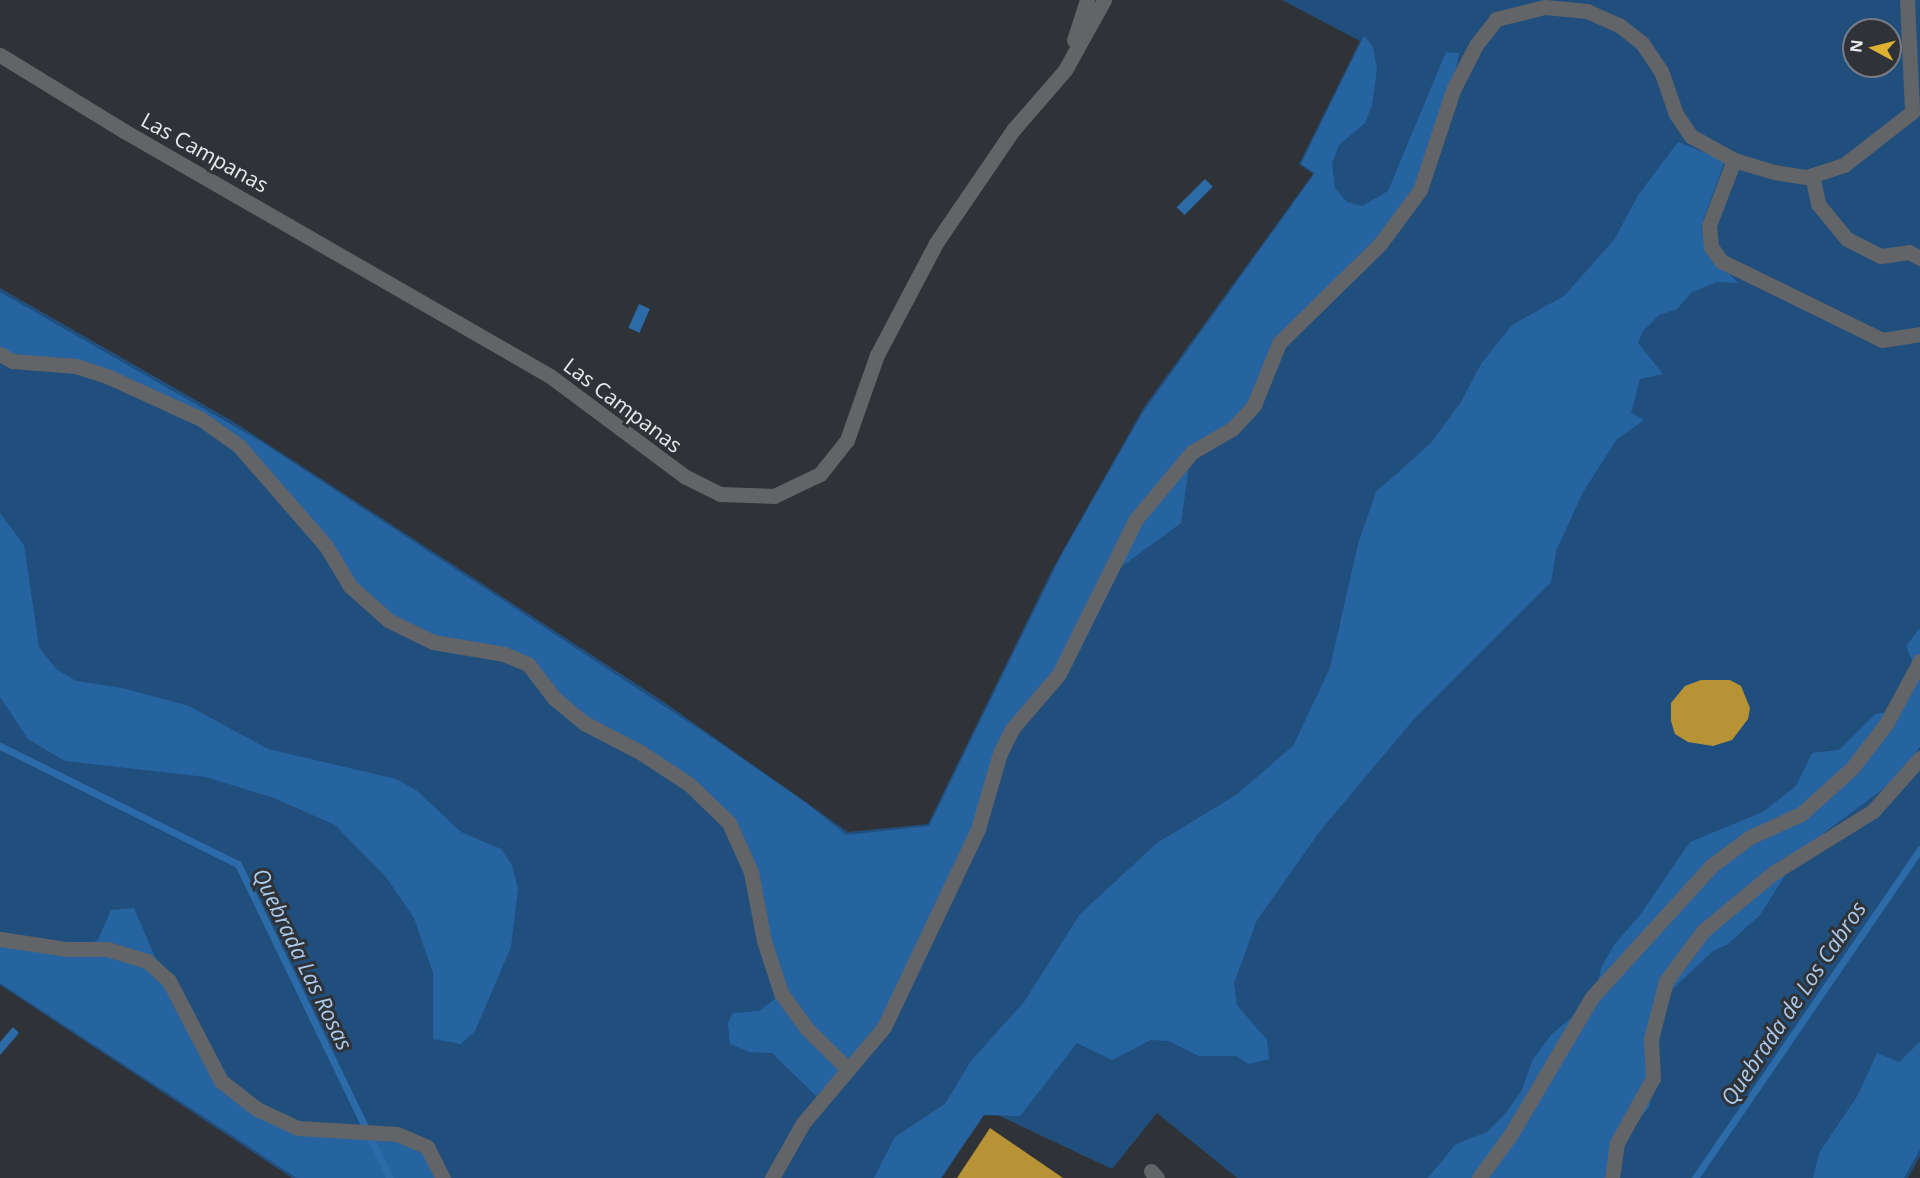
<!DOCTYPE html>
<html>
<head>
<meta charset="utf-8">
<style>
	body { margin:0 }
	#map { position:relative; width:1920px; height:1178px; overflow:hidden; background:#2f3337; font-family:"Open Sans",sans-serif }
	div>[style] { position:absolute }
	.green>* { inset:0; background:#214f7d }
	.forest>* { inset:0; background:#2664a1 }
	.water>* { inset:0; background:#2c6aa8; transform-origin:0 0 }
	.stream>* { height:7px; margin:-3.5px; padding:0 3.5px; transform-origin:3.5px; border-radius:3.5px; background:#2c6aa8 }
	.building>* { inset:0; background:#b79336 }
	.minor>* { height:15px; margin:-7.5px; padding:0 7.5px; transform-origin:7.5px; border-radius:7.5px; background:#626467 }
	span { translate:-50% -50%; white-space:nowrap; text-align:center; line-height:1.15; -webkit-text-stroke:6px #2f3337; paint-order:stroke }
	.street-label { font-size:21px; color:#e8eaed }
	.water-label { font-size:22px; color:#accbed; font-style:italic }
	.north { position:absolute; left:1842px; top:18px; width:60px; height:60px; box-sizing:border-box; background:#2f3337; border:2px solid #797c80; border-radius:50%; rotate:277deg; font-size:16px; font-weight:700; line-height:24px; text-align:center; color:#e8eaed }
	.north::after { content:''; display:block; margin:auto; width:21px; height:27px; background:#deb133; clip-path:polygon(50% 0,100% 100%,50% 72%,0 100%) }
</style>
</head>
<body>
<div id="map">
	<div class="green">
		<div style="clip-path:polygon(evenodd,1282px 0,1920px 0,1920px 1156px,1908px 1178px,1237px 1178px,1157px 1113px,1112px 1169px,985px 1109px,942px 1178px,292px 1178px,0 985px,0 288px,234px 422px,661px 700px,848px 832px,928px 824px,1052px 570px,1144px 407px,1313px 174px,1299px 164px,1360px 41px,1282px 0,1854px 30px,1890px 30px,1890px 66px,1854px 66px,1854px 30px)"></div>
	</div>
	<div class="forest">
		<div style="clip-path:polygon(1364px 36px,1373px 47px,1377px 69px,1372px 105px,1365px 123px,1339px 145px,1332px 163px,1335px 188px,1347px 202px,1362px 206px,1388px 191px,1446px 52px,1459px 53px,1452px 89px,1419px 189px,1378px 243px,1299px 318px,1252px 404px,1231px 428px,1191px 451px,1181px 523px,1099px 583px,1058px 673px,1011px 728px,976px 828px,882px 1026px,847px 1068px,816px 1096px,772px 1053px,750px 1052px,730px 1044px,728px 1023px,733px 1013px,759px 1011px,785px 991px,732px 820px,586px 719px,557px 695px,531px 661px,435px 638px,391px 616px,353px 584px,242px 443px,110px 373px,13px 356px,0 349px,0 292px,260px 441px,714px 739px,805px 802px,846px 835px,929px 826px,1062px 554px,1142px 414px,1315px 173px,1301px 164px)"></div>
		<div style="clip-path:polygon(1678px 142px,1725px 161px,1701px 226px,1705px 249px,1738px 283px,1717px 282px,1692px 292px,1677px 309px,1659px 315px,1643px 331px,1638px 343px,1663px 374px,1640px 379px,1631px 413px,1644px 420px,1617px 439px,1583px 492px,1556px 551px,1551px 582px,1414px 719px,1320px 831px,1257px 920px,1234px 983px,1237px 1005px,1267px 1040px,1269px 1059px,1249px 1064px,1236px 1056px,1199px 1056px,1169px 1041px,1151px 1040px,1112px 1060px,1077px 1043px,1020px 1116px,984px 1115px,941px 1178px,874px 1178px,895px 1137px,945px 1104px,971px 1061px,1024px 1002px,1080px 914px,1157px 843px,1236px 795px,1293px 746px,1330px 668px,1358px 544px,1376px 492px,1431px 443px,1461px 402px,1481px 364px,1512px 325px,1564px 296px,1614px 240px,1639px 194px)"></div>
		<div style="clip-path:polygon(0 513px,24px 545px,39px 647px,56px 669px,76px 681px,122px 688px,189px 706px,268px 749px,396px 779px,416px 790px,461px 832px,501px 849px,512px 865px,518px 888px,511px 947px,475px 1031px,461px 1044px,433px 1039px,433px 973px,414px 918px,386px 877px,335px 825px,274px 798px,206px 777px,65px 761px,28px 739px,0 697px)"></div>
		<div style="clip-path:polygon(1920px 628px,1920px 747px,1895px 780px,1801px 850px,1760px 915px,1728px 944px,1713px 951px,1652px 1008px,1650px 1106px,1632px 1128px,1605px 1178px,1428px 1178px,1456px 1144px,1487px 1132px,1504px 1115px,1521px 1092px,1533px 1059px,1552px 1034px,1595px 998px,1601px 968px,1614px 945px,1640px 915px,1690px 842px,1763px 812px,1796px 786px,1812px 753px,1839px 750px,1875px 714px,1900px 710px,1918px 675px,1906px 646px)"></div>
		<div style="clip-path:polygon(134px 908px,166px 983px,218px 1084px,297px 1131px,396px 1138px,424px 1150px,439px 1178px,297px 1178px,0 983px,0 934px,67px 953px,98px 940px,111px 910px)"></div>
		<div style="clip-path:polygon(1920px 1042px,1920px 1149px,1904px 1178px,1813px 1178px,1819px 1153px,1858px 1095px,1877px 1053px,1899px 1062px)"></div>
	</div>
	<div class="water">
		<div style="left:1205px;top:179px;width:11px;height:40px;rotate:45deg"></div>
		<div style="left:639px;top:304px;width:12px;height:26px;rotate:24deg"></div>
		<div style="clip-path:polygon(13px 1027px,19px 1033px,0 1055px,0 1042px)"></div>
	</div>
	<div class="stream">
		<div style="left:0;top:746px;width:266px;rotate:26.4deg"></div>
		<div style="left:238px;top:864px;width:349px;rotate:64.2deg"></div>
		<div style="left:1695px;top:1178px;width:399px;rotate:-55.6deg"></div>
	</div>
	<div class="building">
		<div style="clip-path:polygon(1701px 680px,1730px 680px,1741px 686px,1750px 708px,1748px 719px,1732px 740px,1713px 746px,1688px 742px,1675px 734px,1671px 721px,1671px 703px,1685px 686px)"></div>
		<div style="clip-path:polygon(990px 1128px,1063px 1178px,957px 1178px)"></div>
	</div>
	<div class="minor">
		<div style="left:1907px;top:0;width:112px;rotate:87.4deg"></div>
		<div style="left:1074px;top:40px;width:42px;rotate:-72deg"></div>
		<div style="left:0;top:55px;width:145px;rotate:31.5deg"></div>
		<div style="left:124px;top:131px;width:491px;rotate:29.9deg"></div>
		<div style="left:550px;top:376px;width:167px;rotate:36.7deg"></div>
		<div style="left:684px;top:476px;width:40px;rotate:26.6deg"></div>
		<div style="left:720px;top:494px;width:54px;rotate:2.1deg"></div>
		<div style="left:774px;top:496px;width:51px;rotate:-25.6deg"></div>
		<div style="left:820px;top:474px;width:43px;rotate:-51.5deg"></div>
		<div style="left:847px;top:440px;width:90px;rotate:-70.6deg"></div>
		<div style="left:877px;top:355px;width:127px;rotate:-62.2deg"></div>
		<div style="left:936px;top:243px;width:137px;rotate:-55.7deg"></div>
		<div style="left:1013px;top:130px;width:79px;rotate:-49.1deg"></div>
		<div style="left:1065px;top:70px;width:80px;rotate:-60.9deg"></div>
		<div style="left:1734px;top:160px;width:70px;rotate:111deg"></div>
		<div style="left:1709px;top:225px;width:22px;rotate:85deg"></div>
		<div style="left:1711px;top:247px;width:17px;rotate:54deg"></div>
		<div style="left:1721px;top:261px;width:179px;rotate:26.1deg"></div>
		<div style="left:1882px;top:340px;width:38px;rotate:-9deg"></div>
		<div style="left:1812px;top:175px;width:30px;rotate:78deg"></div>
		<div style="left:1818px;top:204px;width:45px;rotate:50.4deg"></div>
		<div style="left:1847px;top:239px;width:38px;rotate:27deg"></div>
		<div style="left:1881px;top:256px;width:28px;rotate:-8deg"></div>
		<div style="left:1909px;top:252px;width:13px;rotate:29deg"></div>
		<div style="left:0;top:354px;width:14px;rotate:30deg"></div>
		<div style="left:12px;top:361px;width:64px;rotate:4.5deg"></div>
		<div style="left:76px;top:366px;width:35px;rotate:18deg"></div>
		<div style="left:109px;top:377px;width:101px;rotate:24.5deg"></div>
		<div style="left:201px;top:419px;width:47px;rotate:35.4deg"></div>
		<div style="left:239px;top:446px;width:133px;rotate:49deg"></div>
		<div style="left:326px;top:546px;width:47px;rotate:59deg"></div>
		<div style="left:350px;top:586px;width:51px;rotate:41.8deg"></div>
		<div style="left:388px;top:620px;width:50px;rotate:26.1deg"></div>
		<div style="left:433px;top:642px;width:72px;rotate:9.6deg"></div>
		<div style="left:504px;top:654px;width:26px;rotate:23deg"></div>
		<div style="left:528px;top:664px;width:43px;rotate:52.6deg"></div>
		<div style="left:554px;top:698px;width:39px;rotate:40deg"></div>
		<div style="left:584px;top:723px;width:63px;rotate:27.4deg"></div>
		<div style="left:640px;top:752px;width:60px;rotate:33.4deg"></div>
		<div style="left:690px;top:785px;width:54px;rotate:44.3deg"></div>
		<div style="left:729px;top:823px;width:54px;rotate:65.8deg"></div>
		<div style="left:751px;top:872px;width:70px;rotate:79.3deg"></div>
		<div style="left:764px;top:941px;width:55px;rotate:71.9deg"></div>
		<div style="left:781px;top:993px;width:44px;rotate:54.2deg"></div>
		<div style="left:807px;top:1029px;width:57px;rotate:44.3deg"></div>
		<div style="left:0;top:939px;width:68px;rotate:8.5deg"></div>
		<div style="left:67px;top:949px;width:40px"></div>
		<div style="left:107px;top:949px;width:42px;rotate:16.7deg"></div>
		<div style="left:147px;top:961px;width:30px;rotate:42deg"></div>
		<div style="left:169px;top:981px;width:113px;rotate:62.5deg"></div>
		<div style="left:221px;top:1081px;width:46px;rotate:37.9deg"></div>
		<div style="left:257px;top:1109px;width:45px;rotate:24.9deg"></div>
		<div style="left:298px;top:1128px;width:99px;rotate:3.5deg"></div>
		<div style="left:397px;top:1134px;width:33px;rotate:23deg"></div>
		<div style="left:427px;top:1147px;width:35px;rotate:63deg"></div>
		<div style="left:1151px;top:1171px;width:9px;rotate:49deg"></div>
		<div style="left:772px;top:1178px;width:63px;rotate:-60.6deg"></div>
		<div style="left:803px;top:1123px;width:126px;rotate:-49.8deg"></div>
		<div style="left:884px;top:1027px;width:219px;rotate:-64.6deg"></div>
		<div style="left:978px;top:829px;width:79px;rotate:-73.9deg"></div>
		<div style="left:1000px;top:753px;width:27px;rotate:-63deg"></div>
		<div style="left:1012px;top:729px;width:72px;rotate:-49.5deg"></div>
		<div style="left:1059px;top:674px;width:173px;rotate:-63.6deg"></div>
		<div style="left:1136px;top:519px;width:87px;rotate:-50.1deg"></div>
		<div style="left:1192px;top:452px;width:46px;rotate:-29.9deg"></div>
		<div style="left:1232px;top:429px;width:33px;rotate:-47deg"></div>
		<div style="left:1254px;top:405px;width:67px;rotate:-68deg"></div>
		<div style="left:1279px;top:343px;width:141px;rotate:-44.4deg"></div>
		<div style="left:1380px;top:244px;width:67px;rotate:-53.5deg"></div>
		<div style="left:1420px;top:190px;width:105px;rotate:-71.7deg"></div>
		<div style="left:1453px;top:90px;width:51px;rotate:-62.9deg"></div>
		<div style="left:1476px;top:45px;width:33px;rotate:-52deg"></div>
		<div style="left:1496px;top:19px;width:50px;rotate:-13.8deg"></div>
		<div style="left:1545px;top:7px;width:42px;rotate:5.4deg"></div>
		<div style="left:1587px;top:11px;width:35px;rotate:24deg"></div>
		<div style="left:1619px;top:25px;width:29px;rotate:38deg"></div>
		<div style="left:1642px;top:43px;width:34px;rotate:56deg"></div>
		<div style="left:1661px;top:71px;width:46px;rotate:70.8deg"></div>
		<div style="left:1676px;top:114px;width:27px;rotate:56deg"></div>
		<div style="left:1691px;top:136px;width:49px;rotate:29.2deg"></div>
		<div style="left:1734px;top:160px;width:42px;rotate:16.7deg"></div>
		<div style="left:1774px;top:172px;width:33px;rotate:9deg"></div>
		<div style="left:1807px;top:177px;width:39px;rotate:-18deg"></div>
		<div style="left:1844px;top:165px;width:86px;rotate:-37.9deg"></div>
		<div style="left:1479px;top:1178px;width:54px;rotate:-54deg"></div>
		<div style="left:1511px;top:1134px;width:159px;rotate:-59.4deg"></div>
		<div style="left:1592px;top:997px;width:177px;rotate:-47.7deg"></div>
		<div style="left:1711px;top:866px;width:49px;rotate:-36.6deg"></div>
		<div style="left:1750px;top:837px;width:56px;rotate:-24.3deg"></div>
		<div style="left:1801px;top:814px;width:69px;rotate:-42deg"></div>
		<div style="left:1852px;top:768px;width:56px;rotate:-52.3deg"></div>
		<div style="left:1886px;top:724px;width:72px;rotate:-61.6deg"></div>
		<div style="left:1612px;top:1178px;width:35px;rotate:-82deg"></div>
		<div style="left:1617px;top:1143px;width:74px;rotate:-61deg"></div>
		<div style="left:1653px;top:1078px;width:39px;rotate:-93deg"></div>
		<div style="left:1651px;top:1039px;width:60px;rotate:-75.5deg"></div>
		<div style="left:1666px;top:981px;width:62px;rotate:-53.5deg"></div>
		<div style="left:1703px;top:931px;width:91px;rotate:-39.6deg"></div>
		<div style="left:1773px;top:873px;width:118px;rotate:-31.8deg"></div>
		<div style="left:1873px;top:811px;width:71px;rotate:-48.4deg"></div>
	</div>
	<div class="street-label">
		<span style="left:205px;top:152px;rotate:29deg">Las Campanas</span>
		<span style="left:623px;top:405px;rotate:37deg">Las Campanas</span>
	</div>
	<div class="water-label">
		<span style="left:303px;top:959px;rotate:64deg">Quebrada Las Rosas</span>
		<span style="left:1793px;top:1003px;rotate:-56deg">Quebrada de Los Cabros</span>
	</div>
	<div class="north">N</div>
</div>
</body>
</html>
